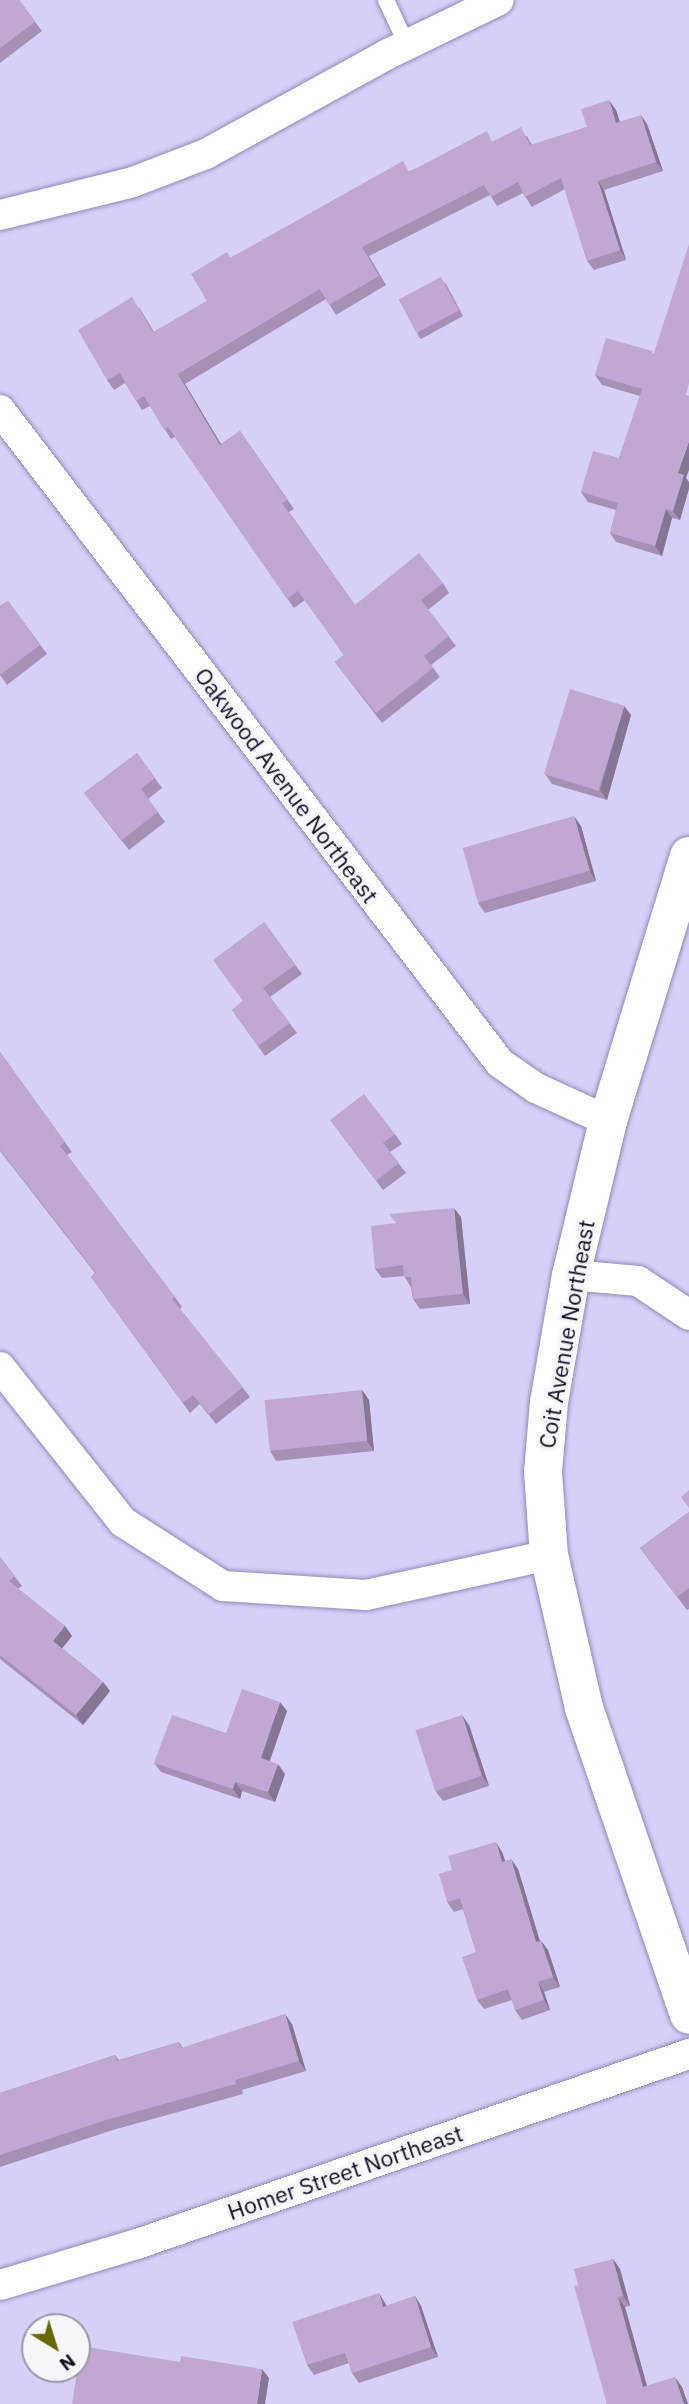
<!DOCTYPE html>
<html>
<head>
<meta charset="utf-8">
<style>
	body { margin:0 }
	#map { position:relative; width:689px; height:2404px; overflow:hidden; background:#d6d0f9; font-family:"IBM Plex Sans",sans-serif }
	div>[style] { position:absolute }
	.roads { filter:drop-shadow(0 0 2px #9089b8) drop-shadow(0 0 2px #9089b8) }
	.service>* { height:16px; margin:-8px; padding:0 8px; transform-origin:8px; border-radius:8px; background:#fff }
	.minor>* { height:30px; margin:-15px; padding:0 15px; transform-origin:15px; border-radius:15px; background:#fff }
	.tertiary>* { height:38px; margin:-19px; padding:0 19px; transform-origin:19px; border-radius:19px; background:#fff }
	.wall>* { inset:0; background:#a690b6 }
	.shaded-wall>* { inset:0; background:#877594 }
	.building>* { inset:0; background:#c1a7d4; transform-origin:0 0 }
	span { translate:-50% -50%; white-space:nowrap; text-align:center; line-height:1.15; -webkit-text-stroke:7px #f7f6fb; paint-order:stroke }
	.street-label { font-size:23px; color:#110e1f }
	.north { position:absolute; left:21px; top:2313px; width:70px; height:70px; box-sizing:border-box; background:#f7f6fb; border:2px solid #9b99a3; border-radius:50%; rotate:142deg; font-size:19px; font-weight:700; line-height:28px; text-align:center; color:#110e1f }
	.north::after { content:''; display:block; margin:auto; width:24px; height:32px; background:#676908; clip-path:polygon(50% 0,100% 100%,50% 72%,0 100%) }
</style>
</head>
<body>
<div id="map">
	<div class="roads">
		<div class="service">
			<div style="left:386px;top:0;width:50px;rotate:65deg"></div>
		</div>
		<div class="minor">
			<div style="left:0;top:215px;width:137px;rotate:-13.9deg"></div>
			<div style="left:133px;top:182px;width:78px;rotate:-21deg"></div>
			<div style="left:206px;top:154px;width:208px;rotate:-28.8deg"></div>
			<div style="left:388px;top:54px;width:123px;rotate:-25.9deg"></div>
			<div style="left:0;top:410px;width:822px;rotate:52.56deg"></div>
			<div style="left:500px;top:1063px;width:44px;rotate:34.8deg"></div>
			<div style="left:536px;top:1088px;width:79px;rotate:24.6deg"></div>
			<div style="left:571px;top:1275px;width:67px;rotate:5.1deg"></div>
			<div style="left:638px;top:1281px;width:61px;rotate:33.7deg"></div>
			<div style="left:0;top:1367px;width:198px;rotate:51.6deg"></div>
			<div style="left:123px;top:1522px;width:119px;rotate:32.6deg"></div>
			<div style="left:223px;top:1586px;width:143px;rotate:3.6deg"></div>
			<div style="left:366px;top:1595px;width:187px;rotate:-12.3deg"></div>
			<div style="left:0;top:2285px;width:143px;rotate:-16.7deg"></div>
			<div style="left:137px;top:2244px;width:584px;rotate:-18.99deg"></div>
		</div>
		<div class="tertiary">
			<div style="left:689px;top:856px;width:277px;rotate:107deg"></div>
			<div style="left:608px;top:1121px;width:158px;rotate:103.5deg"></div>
			<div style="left:571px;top:1275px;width:129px;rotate:99.8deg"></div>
			<div style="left:549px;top:1402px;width:70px;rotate:94.9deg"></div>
			<div style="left:543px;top:1472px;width:83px;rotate:85.9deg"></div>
			<div style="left:549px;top:1555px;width:157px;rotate:77.1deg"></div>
			<div style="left:584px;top:1708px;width:324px;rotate:71.1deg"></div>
		</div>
	</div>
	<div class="wall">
		<div style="clip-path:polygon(0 0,19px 0,42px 31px,0 63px)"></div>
		<div style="clip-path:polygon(616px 110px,620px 122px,647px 124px,663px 171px,604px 190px,626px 260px,594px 270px,587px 261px,565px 189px,532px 207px,523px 193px,497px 206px,490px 195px,369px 256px,386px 285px,336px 315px,326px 299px,185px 384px,221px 444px,240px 431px,294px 509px,289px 512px,355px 605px,443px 583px,449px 593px,428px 610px,456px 646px,431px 665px,440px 677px,382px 723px,335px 662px,344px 655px,305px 600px,294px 608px,175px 437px,171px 439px,150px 406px,142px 410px,125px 383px,114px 390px,107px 380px,139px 307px,154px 332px,207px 301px,230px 258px,410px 171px,494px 141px,527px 136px,532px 145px,587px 127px)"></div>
		<div style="clip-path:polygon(445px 282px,463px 316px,421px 339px,417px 334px)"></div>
		<div style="clip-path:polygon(654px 354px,686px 478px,680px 520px,672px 518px,662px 556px,616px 542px,610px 533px,616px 510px,588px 502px,581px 492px,619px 458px,640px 396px,602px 385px,595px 375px)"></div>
		<div style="clip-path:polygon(8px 601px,47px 654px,7px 685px,0 675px,0 606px)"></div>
		<div style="clip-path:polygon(624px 706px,631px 715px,607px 800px,552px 784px,545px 774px)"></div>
		<div style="clip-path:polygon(137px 753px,162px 788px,148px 799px,165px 822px,129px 850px,84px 793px)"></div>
		<div style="clip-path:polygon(581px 826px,596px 881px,485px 913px,478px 903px)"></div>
		<div style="clip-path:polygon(264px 922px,302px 974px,270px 997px,297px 1033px,265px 1056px,232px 1010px,243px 1001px)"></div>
		<div style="clip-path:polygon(0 1052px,72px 1152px,67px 1155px,175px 1297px,182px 1307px,180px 1309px,250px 1397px,216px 1424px,200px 1404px,190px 1413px,91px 1277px,95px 1273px,0 1151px)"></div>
		<div style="clip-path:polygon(337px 1129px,395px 1134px,402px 1144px,390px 1152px,406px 1173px,383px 1190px)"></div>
		<div style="clip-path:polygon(461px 1217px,470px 1304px,420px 1309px,413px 1299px,411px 1287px,404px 1276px,382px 1278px,375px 1269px)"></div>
		<div style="clip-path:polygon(362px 1390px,369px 1400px,374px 1451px,276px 1461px,270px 1451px)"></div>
		<div style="clip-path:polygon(689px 1512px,689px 1609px,687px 1610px,640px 1548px)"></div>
		<div style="clip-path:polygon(0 1557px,22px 1586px,18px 1589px,65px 1626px,72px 1636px,62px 1648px,103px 1682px,110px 1691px,83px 1725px,0 1659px)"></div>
		<div style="clip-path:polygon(287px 1711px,270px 1761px,285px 1774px,275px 1802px,242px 1791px,240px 1799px,161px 1772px,154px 1763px,226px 1733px)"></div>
		<div style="clip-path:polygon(469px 1725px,489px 1786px,443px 1801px,436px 1792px)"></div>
		<div style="clip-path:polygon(502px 1852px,505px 1861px,518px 1869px,540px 1941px,541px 1941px,548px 1950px,560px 1987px,544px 1992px,550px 2010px,522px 2020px,515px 2010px,512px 2000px,484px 2009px,477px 2000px,476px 1952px,463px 1909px,454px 1912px,447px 1902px,452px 1870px)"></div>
		<div style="clip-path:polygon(292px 2024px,306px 2071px,242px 2090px,243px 2094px,113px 2130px,0 2167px,0 2093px,115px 2055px,119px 2060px,179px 2042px,183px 2048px)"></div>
		<div style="clip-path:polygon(613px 2259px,620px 2269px,630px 2306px,625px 2307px,647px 2386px,682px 2387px,688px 2404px,607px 2404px,578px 2285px)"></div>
		<div style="clip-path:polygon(415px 2296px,421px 2306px,438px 2357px,359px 2383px,352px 2373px,349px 2363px,314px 2375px,307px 2365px,385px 2303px,386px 2306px)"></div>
	</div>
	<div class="shaded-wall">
		<div style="clip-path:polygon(609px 100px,616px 110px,623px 132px,616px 123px)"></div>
		<div style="clip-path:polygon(641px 115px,647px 124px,663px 171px,656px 162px)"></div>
		<div style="clip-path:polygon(598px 181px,604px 190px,626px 260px,620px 250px)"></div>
		<div style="clip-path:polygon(178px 374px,185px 384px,227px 455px,220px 445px)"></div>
		<div style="clip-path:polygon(689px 441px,689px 470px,686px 478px,689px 482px,689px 489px,680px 520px,673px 511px,678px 473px)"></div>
		<div style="clip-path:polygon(666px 509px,672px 518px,662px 556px,655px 546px)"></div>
		<div style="clip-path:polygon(624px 706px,631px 715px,607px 800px,600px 790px)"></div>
		<div style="clip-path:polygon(574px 816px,581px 826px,596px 881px,590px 871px)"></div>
		<div style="clip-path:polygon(454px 1208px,461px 1217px,470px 1304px,463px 1294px)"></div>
		<div style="clip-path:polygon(362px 1390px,369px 1400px,374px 1451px,367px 1441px)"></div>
		<div style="clip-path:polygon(65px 1626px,72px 1636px,60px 1651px,53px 1641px)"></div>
		<div style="clip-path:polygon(103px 1682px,110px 1691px,83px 1725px,76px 1715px)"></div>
		<div style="clip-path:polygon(280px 1702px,287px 1711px,267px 1768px,261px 1758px)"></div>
		<div style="clip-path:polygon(462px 1715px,469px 1725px,489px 1786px,482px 1776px)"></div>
		<div style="clip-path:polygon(278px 1764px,285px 1774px,275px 1802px,268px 1792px)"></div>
		<div style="clip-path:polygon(235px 1782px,242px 1791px,240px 1799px,233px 1789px)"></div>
		<div style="clip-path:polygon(496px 1842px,502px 1852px,509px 1872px,502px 1862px)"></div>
		<div style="clip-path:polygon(511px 1859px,518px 1869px,543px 1952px,536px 1942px)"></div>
		<div style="clip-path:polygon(541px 1941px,548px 1950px,560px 1987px,553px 1977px)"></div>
		<div style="clip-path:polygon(538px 1982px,544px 1992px,550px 2010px,544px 2000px)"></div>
		<div style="clip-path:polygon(285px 2014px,292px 2024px,306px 2071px,299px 2061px)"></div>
		<div style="clip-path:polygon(613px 2259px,620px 2269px,630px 2306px,623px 2296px)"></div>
		<div style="clip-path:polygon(379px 2293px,385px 2303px,390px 2317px,383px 2307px)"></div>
		<div style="clip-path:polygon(415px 2296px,421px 2306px,438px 2357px,431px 2347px)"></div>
		<div style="clip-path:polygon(618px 2297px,625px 2307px,650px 2397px,643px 2387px)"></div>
		<div style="clip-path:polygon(262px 2369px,269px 2378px,265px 2404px,257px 2404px)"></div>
		<div style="clip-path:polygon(675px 2377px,682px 2387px,688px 2404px,684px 2404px)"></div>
	</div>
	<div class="building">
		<div style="clip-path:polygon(0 0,19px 0,35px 22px,0 48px)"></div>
		<div style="clip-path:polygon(609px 100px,616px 123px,641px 115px,656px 162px,598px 181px,620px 250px,587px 261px,561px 178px,525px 197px,518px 182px,491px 197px,484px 185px,362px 247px,379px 276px,329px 305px,320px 289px,178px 374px,220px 445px,240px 431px,287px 500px,282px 503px,355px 605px,419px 553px,443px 583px,421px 600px,449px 636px,424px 656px,433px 668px,376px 713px,335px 662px,344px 655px,298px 591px,287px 599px,168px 427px,164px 430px,144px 396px,136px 401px,120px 373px,107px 380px,78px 330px,132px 297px,153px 332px,207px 301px,191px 274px,227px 252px,230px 258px,403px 161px,409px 172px,487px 131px,492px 142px,521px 127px,530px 145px,587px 127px,581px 109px)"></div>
		<div style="clip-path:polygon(689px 244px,689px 383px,686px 395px,689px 396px,689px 441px,678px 473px,684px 475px,673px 511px,666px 509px,655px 546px,610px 533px,618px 503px,581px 492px,593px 451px,619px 458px,642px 389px,595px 375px,606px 338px,652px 351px,653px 356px)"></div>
		<div style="left:441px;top:277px;width:38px;height:48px;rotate:62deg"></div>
		<div style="clip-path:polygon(8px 601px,40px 645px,0 675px,0 606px)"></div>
		<div style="left:570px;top:689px;width:57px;height:89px;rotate:17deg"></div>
		<div style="clip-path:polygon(137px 753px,155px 778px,141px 789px,158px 812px,122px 840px,84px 793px)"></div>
		<div style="left:574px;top:816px;width:57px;height:116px;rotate:74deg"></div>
		<div style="clip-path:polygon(264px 922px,295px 965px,263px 988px,290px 1023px,258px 1046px,232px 1010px,243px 1001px,213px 960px)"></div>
		<div style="clip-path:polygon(0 1052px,65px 1142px,60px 1146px,175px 1297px,172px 1299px,243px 1387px,209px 1414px,193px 1395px,183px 1403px,91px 1277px,96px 1273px,0 1150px)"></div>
		<div style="clip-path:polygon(364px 1094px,395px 1134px,383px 1143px,399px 1163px,376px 1181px,330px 1120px)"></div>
		<div style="clip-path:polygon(454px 1208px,463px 1294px,413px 1299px,411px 1277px,404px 1277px,403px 1265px,375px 1269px,371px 1226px,396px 1223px,389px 1214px)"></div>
		<div style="left:362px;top:1390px;width:51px;height:98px;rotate:84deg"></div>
		<div style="clip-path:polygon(689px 1490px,689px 1508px,681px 1497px)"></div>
		<div style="clip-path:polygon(689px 1512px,689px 1588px,677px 1597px,640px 1548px)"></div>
		<div style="clip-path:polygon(0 1557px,15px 1576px,9px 1581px,65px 1626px,53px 1641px,103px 1682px,76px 1715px,0 1655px)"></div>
		<div style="clip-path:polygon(242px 1689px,280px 1702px,261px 1758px,278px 1764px,268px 1792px,235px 1782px,233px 1789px,154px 1763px,172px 1715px,226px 1733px)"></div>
		<div style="left:462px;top:1715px;width:64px;height:49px;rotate:72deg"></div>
		<div style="clip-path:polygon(496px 1842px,502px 1862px,511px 1859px,536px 1942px,541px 1941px,553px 1977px,538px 1982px,544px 2000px,515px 2010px,508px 1989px,477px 2000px,462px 1957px,476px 1952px,460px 1898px,447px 1902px,439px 1874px,452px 1870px,448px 1856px)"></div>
		<div style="clip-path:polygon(285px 2014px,299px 2061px,235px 2080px,236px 2084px,106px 2120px,0 2155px,0 2093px,115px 2055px,117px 2061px,179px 2042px,181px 2048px)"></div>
		<div style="clip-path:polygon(613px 2259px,623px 2296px,618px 2297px,643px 2387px,675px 2377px,684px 2404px,607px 2404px,574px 2286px,578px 2285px,574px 2269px)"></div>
		<div style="clip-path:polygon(379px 2293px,383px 2307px,415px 2296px,431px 2347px,352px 2373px,345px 2353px,307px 2365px,292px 2322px)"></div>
		<div style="clip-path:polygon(81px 2346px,180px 2362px,181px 2356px,262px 2369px,257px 2404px,72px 2404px)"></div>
	</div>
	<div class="street-label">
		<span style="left:287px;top:785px;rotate:53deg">Oakwood Avenue Northeast</span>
		<span style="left:566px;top:1334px;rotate:-80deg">Coit Avenue Northeast</span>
		<span style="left:345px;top:2172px;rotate:-19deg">Homer Street Northeast</span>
	</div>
	<div class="north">N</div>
</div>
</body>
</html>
